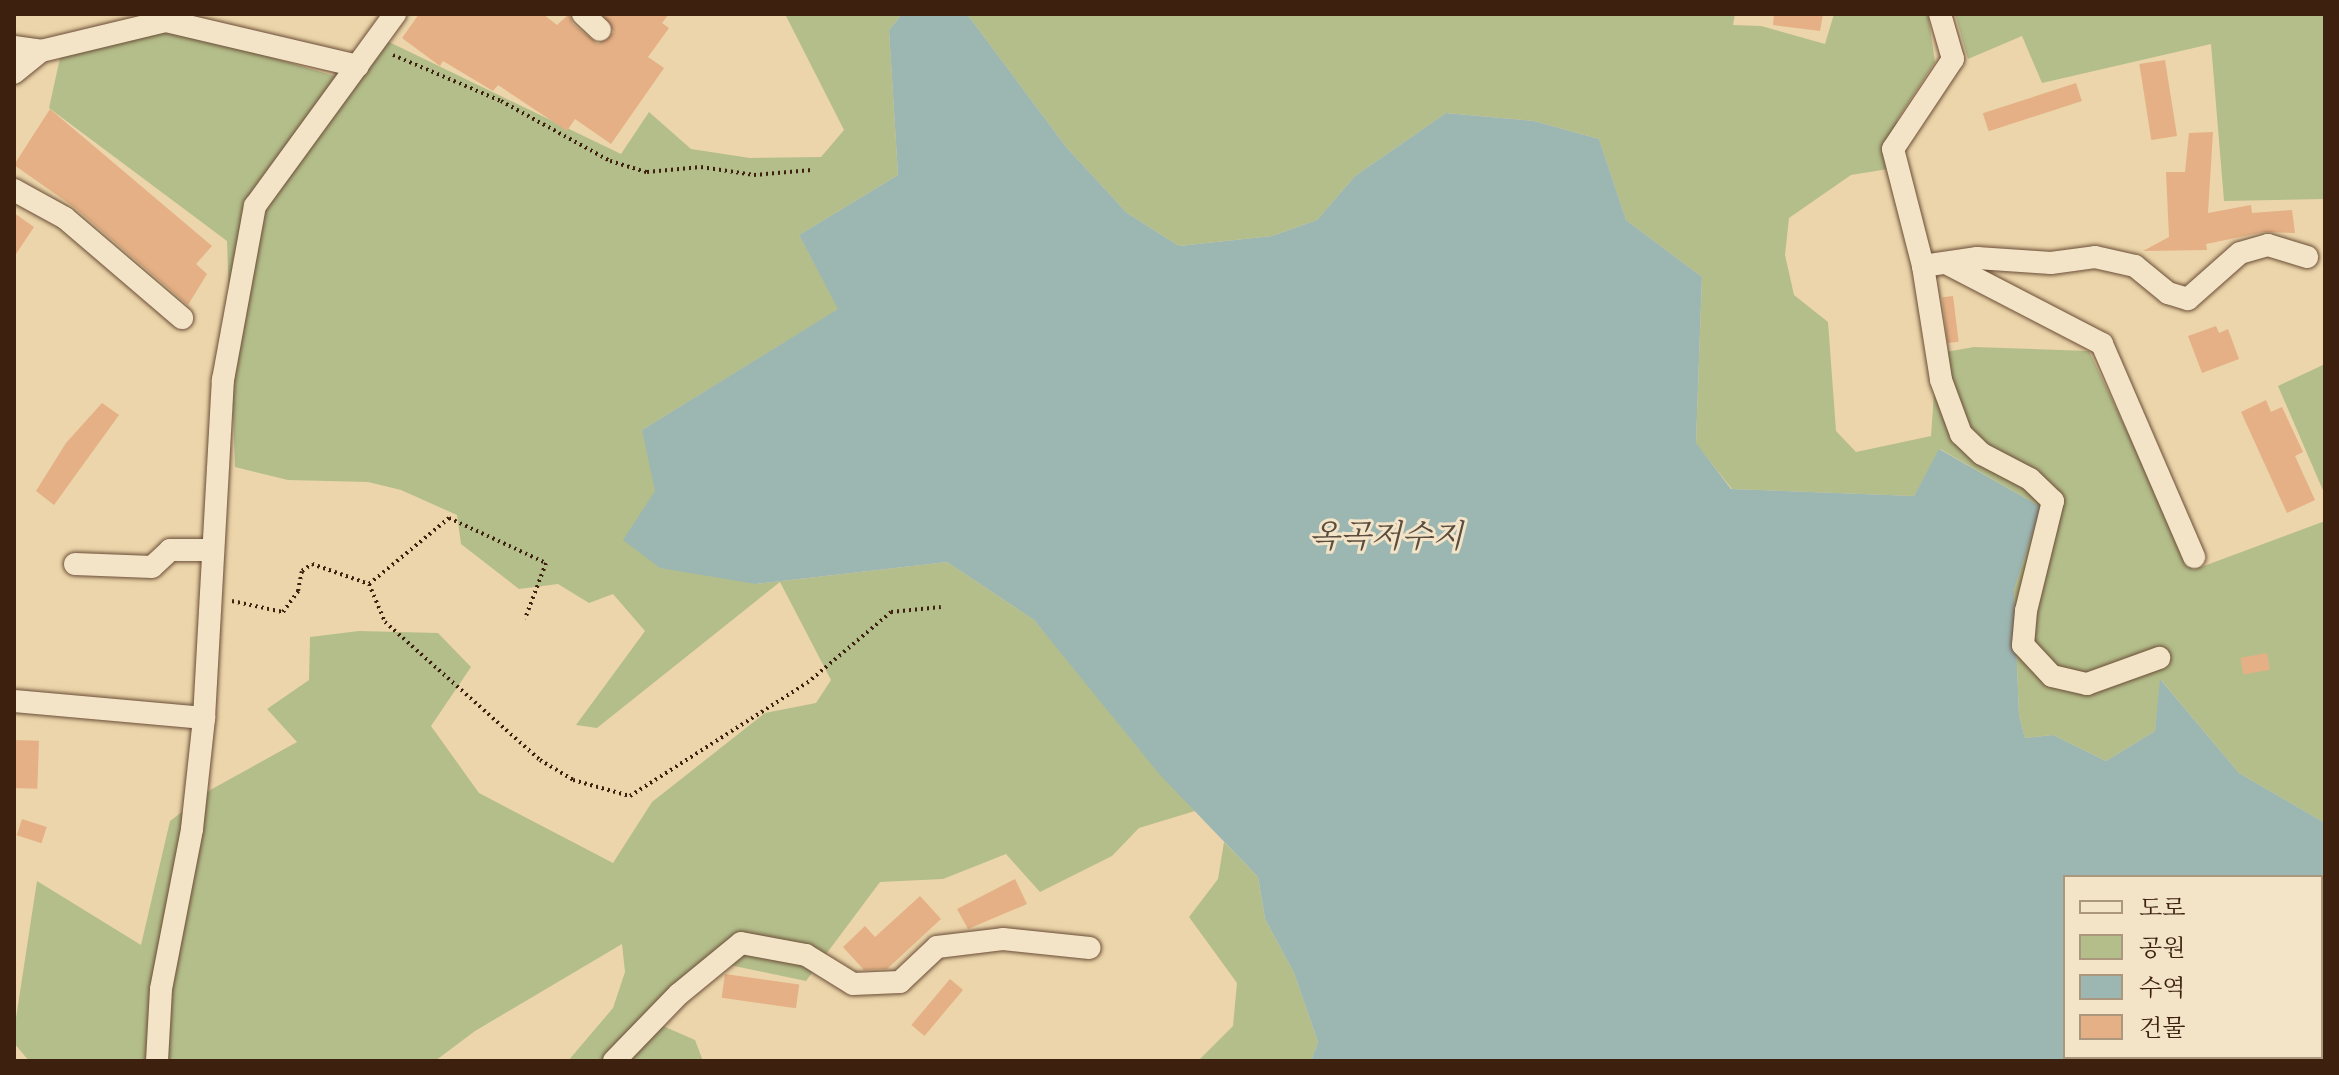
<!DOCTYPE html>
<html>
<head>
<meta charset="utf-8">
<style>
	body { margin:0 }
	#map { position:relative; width:2339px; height:1075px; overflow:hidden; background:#ecd5aa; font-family:"Sorts Mill Goudy","Noto Serif KR",serif }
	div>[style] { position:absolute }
	.green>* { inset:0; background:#b4be8b }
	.water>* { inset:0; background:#9cb6b2 }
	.building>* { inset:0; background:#e5b085; transform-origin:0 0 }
	.path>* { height:4px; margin-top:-2px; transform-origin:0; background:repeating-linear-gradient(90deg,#3e200f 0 2px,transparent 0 6px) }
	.roads { filter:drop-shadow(0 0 2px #6a4d36) drop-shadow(0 0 2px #6a4d36) }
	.minor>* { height:22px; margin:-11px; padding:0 11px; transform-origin:11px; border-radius:11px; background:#f3e4c8 }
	span { translate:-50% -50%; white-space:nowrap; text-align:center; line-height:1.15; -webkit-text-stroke:6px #f3e4c8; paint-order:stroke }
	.water-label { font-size:32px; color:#5a4d40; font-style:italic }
	.frame { position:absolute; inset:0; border:16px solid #3e200f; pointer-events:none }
	.legend { position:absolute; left:2063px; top:875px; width:260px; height:184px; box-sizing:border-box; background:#f3e4c8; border:2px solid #ab967e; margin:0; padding:10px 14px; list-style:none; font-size:24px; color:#3e200f }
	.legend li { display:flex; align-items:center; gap:16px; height:40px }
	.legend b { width:40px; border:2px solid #ab967e }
</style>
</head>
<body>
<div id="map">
	<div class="green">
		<div style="clip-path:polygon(785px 14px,902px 14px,889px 30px,898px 175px,799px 235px,839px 309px,642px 430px,756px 584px,947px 562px,1034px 620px,1195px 811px,1139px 828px,1112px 856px,1040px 892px,1006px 854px,943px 879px,880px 882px,806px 981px,725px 964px,663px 1026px,695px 1040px,703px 1061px,568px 1061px,613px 1008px,625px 972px,622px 944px,475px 1031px,435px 1061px,29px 1061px,14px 1043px,14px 1031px,37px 881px,141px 945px,170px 821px,212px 789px,297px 742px,267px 709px,309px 680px,310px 637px,359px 631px,438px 633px,471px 667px,431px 726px,479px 793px,613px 863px,652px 802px,765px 713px,816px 703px,831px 680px,780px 582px,597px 728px,576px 725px,645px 631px,613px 594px,589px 603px,558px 584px,519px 589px,461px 544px,457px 515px,401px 490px,368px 482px,288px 480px,235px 467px,227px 241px,49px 108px,60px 58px,168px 27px,355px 82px,385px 40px,621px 154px,649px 112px,691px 149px,750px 158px,821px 157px,844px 130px)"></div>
		<div style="clip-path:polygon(967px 14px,1735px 14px,1733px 25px,1761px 26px,1825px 44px,1834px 14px,1928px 14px,1935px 62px,1897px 120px,1888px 169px,1851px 175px,1789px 218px,1785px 255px,1794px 295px,1828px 322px,1836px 431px,1856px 452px,1931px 436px,1934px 393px,1929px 355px,1974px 347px,2089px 351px,2193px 570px,2325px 521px,2325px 823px,2239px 773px,2161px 680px,2155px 731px,2106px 761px,2053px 735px,2025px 738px,2019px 715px,2014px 590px,2041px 507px,1940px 449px,1914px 496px,1732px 489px,1696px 444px,1702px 277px,1626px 220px,1599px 139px,1534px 121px,1446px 113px,1355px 176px,1317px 220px,1272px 236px,1179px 246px,1127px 213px,1067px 148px)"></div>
		<div style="clip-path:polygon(1955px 14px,2325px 14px,2325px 199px,2224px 201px,2211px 44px,2042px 83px,2022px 36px,1968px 59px)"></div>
		<div style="clip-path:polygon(2325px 364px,2325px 495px,2278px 386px)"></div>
		<div style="clip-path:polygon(1224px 842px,1258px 877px,1265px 919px,1294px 973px,1318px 1042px,1311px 1061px,1198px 1061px,1233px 1026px,1237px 983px,1189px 917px,1218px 879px)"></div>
	</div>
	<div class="water">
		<div style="clip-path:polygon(evenodd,902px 14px,967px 14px,1067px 148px,1127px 213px,1179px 246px,1272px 236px,1317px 220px,1355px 176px,1446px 113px,1534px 121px,1599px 139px,1626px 220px,1702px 277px,1696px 443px,1731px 489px,1914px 496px,1939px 449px,2041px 507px,2014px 590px,2019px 715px,2025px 738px,2053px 735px,2106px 761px,2155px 731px,2160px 679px,2239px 773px,2325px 823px,2325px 1061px,1311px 1061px,1318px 1042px,1294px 973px,1265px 919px,1258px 877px,1160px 775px,1034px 620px,947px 562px,756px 584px,660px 568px,623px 540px,655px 491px,642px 430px,838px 309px,799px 235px,898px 175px,889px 30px,902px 14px,2065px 877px,2321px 877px,2321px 1057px,2065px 1057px,2065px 877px)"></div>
	</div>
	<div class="building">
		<div style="clip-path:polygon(419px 14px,543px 14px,557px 25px,569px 14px,573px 24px,598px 44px,614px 32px,603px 14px,669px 14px,662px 23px,669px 28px,648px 57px,664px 68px,611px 144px,575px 119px,567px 131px,498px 85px,493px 91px,443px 61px,440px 66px,402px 38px)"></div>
		<div style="clip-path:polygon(1774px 14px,1823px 14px,1820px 31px,1773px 25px)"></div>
		<div style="left:2165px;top:60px;width:77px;height:26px;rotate:81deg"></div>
		<div style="left:2076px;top:83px;width:19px;height:98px;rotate:72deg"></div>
		<div style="clip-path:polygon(50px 109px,212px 246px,196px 264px,207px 274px,188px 305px,74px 207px,14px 165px)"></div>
		<div style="clip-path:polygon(2213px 132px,2208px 213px,2251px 205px,2252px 213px,2292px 210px,2295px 233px,2264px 232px,2206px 244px,2207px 250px,2143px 251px,2169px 237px,2166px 172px,2185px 172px,2189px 133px)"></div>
		<div style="clip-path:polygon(14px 213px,34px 227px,14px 257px)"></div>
		<div style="left:1953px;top:296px;width:46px;height:11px;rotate:83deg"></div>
		<div style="clip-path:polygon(2216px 326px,2219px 333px,2228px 329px,2239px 359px,2202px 373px,2188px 336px)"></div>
		<div style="clip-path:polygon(2266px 400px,2271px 412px,2282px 407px,2303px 452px,2295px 456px,2315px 500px,2287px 513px,2241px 412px)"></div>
		<div style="clip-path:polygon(102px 403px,119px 415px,54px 505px,36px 491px,66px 443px)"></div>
		<div style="left:2267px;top:653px;width:17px;height:27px;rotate:80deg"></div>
		<div style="left:14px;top:740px;width:25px;height:48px;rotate:2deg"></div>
		<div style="left:22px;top:819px;width:26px;height:17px;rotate:18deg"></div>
		<div style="clip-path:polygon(1015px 879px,1027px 904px,968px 929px,957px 909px)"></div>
		<div style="clip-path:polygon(920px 896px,941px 919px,887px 969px,864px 970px,843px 947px,865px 926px,875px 937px)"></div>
		<div style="left:725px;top:974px;width:75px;height:24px;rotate:8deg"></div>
		<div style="left:950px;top:979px;width:17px;height:60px;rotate:40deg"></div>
	</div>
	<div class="path">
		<div style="left:393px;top:55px;width:117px;rotate:23.1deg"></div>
		<div style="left:501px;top:101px;width:124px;rotate:28.8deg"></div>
		<div style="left:610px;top:161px;width:39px;rotate:17deg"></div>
		<div style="left:647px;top:172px;width:54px;rotate:-5.3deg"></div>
		<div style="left:701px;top:167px;width:54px;rotate:8.6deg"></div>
		<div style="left:754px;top:175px;width:58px;rotate:-4.9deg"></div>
		<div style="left:369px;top:584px;width:104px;rotate:-39.5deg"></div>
		<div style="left:449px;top:518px;width:107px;rotate:24.9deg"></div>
		<div style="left:546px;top:563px;width:60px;rotate:110.6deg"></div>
		<div style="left:232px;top:601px;width:52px;rotate:12.2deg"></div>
		<div style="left:283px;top:612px;width:26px;rotate:-54deg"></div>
		<div style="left:298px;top:591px;width:20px;rotate:-79deg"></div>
		<div style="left:302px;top:571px;width:12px;rotate:-35deg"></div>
		<div style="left:312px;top:564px;width:60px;rotate:19.3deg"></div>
		<div style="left:369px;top:584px;width:41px;rotate:67.2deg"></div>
		<div style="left:385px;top:622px;width:208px;rotate:41.7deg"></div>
		<div style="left:540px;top:760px;width:39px;rotate:31deg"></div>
		<div style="left:573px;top:780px;width:59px;rotate:15.7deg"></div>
		<div style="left:630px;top:796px;width:210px;rotate:-32.6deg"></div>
		<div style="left:807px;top:683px;width:110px;rotate:-40.2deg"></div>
		<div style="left:891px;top:612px;width:50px;rotate:-5.7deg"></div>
	</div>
	<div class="roads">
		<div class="minor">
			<div style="left:583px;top:14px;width:23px;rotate:43deg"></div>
			<div style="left:1940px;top:14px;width:47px;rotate:73.9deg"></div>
			<div style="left:1953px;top:59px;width:108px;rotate:123.7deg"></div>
			<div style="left:1893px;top:149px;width:121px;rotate:75.6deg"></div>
			<div style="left:1923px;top:266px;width:55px;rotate:-8.4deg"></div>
			<div style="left:1977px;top:258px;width:74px;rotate:3.9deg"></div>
			<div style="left:2051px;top:263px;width:44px;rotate:-7.8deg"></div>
			<div style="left:2095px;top:257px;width:41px;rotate:12.7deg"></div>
			<div style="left:2135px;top:266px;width:43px;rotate:39.3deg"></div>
			<div style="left:2168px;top:293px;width:21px;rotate:17deg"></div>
			<div style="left:2188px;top:299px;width:69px;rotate:-41.5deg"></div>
			<div style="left:2240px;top:253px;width:29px;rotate:-16deg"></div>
			<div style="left:2268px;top:245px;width:41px;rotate:17.1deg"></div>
			<div style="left:14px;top:47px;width:27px;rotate:8deg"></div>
			<div style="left:41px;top:51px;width:35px;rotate:141deg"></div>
			<div style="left:41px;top:51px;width:129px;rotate:-13.5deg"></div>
			<div style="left:166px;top:21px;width:197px;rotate:13.2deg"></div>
			<div style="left:14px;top:190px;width:58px;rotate:28.8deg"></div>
			<div style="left:65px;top:218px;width:154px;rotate:40.5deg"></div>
			<div style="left:1946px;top:263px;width:176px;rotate:27.4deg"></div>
			<div style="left:2102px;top:344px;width:232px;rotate:66.6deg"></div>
			<div style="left:1923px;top:266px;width:115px;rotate:81deg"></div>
			<div style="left:1941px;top:380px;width:58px;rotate:69.7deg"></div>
			<div style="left:1961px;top:434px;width:29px;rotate:44deg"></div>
			<div style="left:1982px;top:454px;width:54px;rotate:27.5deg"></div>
			<div style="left:2030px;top:479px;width:32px;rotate:44deg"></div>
			<div style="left:2053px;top:501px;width:113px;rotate:103.8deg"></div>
			<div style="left:2026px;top:611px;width:34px;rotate:95deg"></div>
			<div style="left:2023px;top:645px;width:42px;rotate:46.9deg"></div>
			<div style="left:2052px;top:676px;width:36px;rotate:13deg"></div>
			<div style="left:2087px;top:684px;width:77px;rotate:-19.9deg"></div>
			<div style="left:75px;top:564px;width:77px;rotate:2.2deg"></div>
			<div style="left:152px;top:567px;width:25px;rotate:-43deg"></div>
			<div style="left:170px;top:550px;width:43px"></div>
			<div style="left:14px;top:701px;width:191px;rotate:5.1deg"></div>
			<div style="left:204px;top:718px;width:339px;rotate:-86.8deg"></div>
			<div style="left:223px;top:380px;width:177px;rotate:-79.6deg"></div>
			<div style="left:255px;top:206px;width:238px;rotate:-53.9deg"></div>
			<div style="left:157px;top:1061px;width:72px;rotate:-86.8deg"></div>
			<div style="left:161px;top:989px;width:163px;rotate:-79deg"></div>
			<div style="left:192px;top:829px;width:112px;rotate:-83.8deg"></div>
			<div style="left:614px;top:1061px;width:93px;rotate:-45.9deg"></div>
			<div style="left:679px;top:994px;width:80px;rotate:-39.4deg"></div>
			<div style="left:741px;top:943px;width:66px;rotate:10.5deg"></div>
			<div style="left:806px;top:955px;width:55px;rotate:31.7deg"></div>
			<div style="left:853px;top:984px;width:47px;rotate:-2.4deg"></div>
			<div style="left:900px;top:982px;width:51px;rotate:-43.4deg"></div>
			<div style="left:937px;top:947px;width:66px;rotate:-6.9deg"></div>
			<div style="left:1003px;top:939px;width:87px;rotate:5.9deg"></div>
		</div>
	</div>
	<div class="water-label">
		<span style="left:1386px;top:539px">옥곡저수지</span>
	</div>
	<div class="frame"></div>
	<ul class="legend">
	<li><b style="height:10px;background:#f3e4c8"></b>도로</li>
	<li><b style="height:22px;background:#b4be8b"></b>공원</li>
	<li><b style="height:22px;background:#9cb6b2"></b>수역</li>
	<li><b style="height:22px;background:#e5b085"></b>건물</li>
	</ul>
</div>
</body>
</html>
